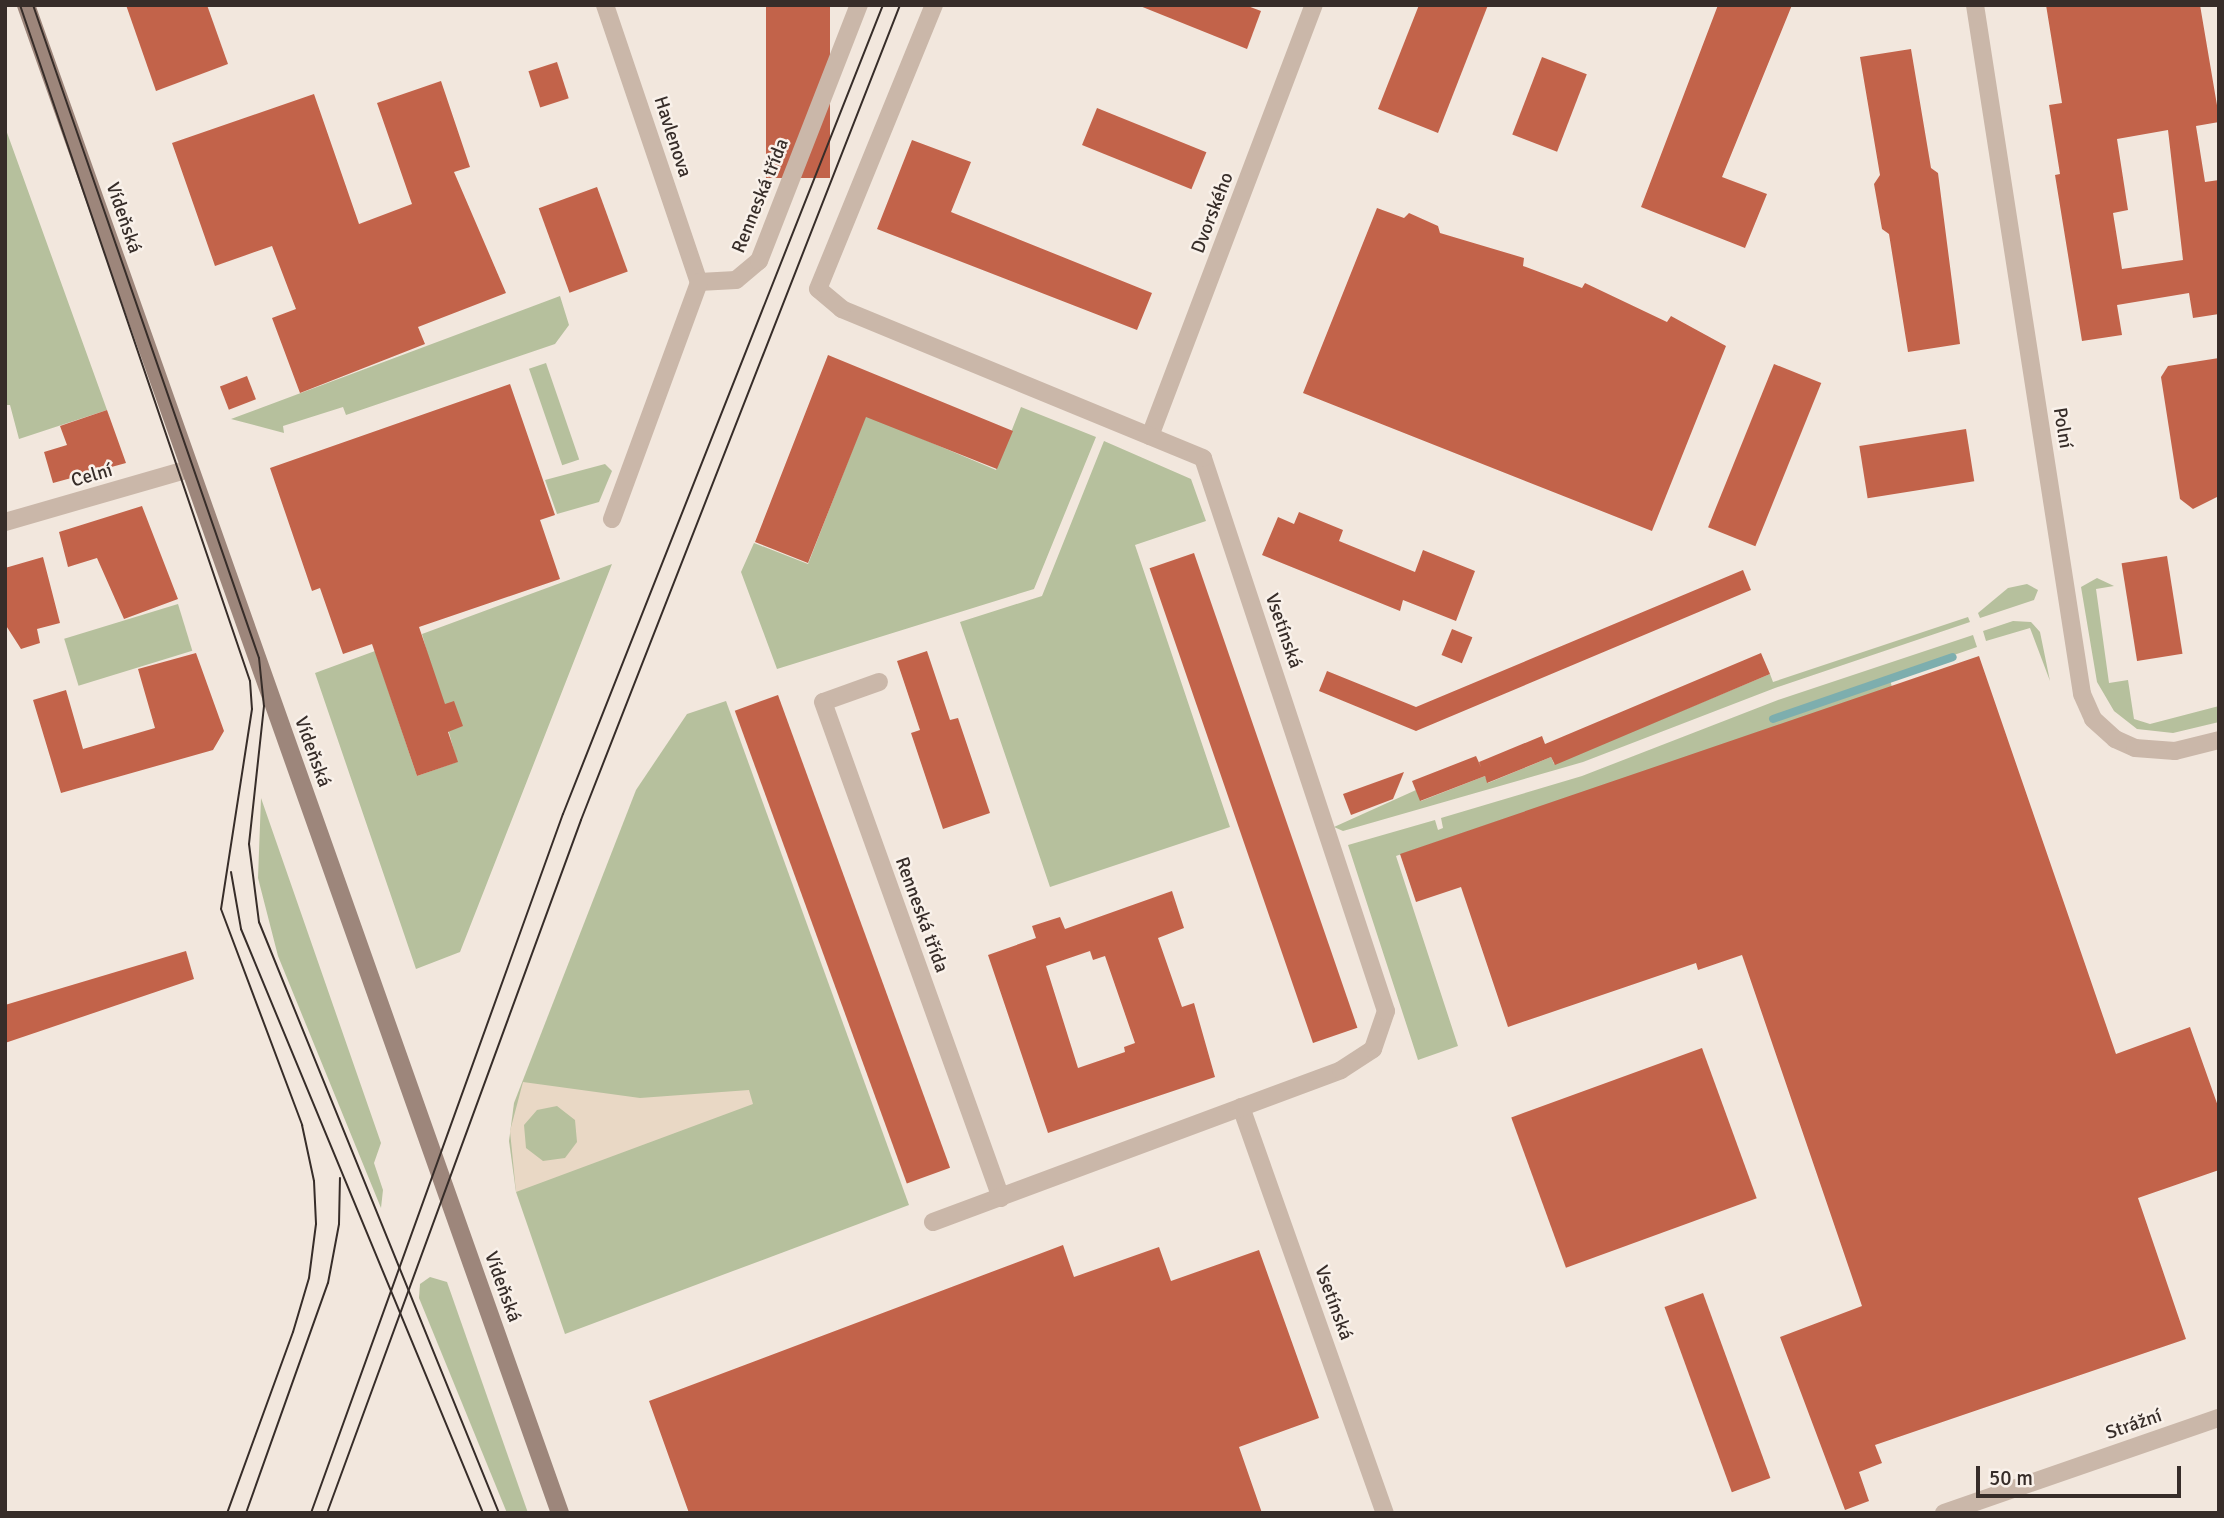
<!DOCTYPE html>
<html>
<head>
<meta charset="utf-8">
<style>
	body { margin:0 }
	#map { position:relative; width:2224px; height:1518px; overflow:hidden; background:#f2e7dd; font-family:Signika,sans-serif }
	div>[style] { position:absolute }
	.green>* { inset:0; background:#b6c09d; transform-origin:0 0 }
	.plaza>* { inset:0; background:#e9d8c5 }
	.stream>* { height:8px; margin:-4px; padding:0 4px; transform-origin:4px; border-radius:4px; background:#7daeae }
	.building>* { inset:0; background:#c2634a; transform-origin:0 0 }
	.minor>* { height:18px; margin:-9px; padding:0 9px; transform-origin:9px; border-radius:9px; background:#cab7a9 }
	.secondary>* { height:18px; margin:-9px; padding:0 9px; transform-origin:9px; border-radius:9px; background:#9d867b }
	.tram>* { height:2px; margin:-1px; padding:0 1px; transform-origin:1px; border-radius:1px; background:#372d29 }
	span { translate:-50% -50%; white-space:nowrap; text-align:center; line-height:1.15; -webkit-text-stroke:5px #f9f1ea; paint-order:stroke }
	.street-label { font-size:19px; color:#372d29 }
	.frame { position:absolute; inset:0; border:7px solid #372d29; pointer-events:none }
	.scale { position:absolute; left:1976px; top:1466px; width:205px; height:32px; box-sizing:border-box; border:4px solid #372d29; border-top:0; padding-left:9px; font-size:21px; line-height:24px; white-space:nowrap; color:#372d29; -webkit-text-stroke:5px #f9f1ea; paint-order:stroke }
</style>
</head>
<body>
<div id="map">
	<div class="green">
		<div style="clip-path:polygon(5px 127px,107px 410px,19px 439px,10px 405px,5px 405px)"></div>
		<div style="clip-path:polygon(560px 296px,569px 325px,555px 344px,346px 415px,343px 407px,283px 426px,284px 433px,231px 419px)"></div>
		<div style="left:546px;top:363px;width:102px;height:18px;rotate:71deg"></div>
		<div style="clip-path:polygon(1021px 407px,1096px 437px,1034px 589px,777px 669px,741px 572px,754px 543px,808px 564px,866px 415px,996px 470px)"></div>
		<div style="clip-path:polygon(1104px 441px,1191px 479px,1206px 521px,1135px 545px,1230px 827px,1050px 887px,960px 622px,1042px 596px)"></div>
		<div style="clip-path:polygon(605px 464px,612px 471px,599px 502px,557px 514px,545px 480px)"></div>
		<div style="clip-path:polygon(612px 564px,460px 952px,416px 969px,315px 673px,375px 651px,417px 776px,457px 762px,422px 634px)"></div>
		<div style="clip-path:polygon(2097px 578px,2114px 586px,2096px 589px,2109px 683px,2128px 680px,2134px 719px,2150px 724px,2219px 706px,2219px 722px,2173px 733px,2137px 729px,2114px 711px,2097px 682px,2081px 587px)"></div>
		<div style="clip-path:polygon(2027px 584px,2038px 590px,2034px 600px,1980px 618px,1978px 613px,2008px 588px)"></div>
		<div style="left:178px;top:604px;width:49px;height:119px;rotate:73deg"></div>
		<div style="clip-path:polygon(1968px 617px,1970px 622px,1775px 688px,1583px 762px,1343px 831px,1334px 827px,1416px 790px,1421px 801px,1485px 776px,1488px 783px,1551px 757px,1554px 764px,1770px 674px,1773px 682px)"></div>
		<div style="clip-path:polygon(2013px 621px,2031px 622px,2040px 632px,2050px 681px,2030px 628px,1986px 641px,1983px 631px)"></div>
		<div style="clip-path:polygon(1973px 635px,1977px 647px,1769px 719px,1890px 680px,1892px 687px,1396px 856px,1458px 1046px,1418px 1060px,1348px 845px,1435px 820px,1438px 830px,1443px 828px,1441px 818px,1582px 776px,1778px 700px)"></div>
		<div style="clip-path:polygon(726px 701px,909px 1205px,565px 1334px,516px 1192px,509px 1141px,514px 1103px,636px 790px,687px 714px)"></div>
		<div style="clip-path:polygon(261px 798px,381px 1143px,374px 1163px,383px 1190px,381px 1208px,278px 956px,258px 878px)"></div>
		<div style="clip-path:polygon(430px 1277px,447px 1282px,528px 1513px,507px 1513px,419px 1298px,420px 1284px)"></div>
	</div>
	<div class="plaza">
		<div style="clip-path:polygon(evenodd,523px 1082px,640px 1098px,749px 1090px,753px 1104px,516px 1192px,510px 1131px,523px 1082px,557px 1106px,575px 1120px,577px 1142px,565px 1158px,543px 1161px,526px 1148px,524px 1125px,537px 1110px,557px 1106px)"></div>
	</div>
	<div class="stream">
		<div style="left:1773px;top:719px;width:190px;rotate:-19deg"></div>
	</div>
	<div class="building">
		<div style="clip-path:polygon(126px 5px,207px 5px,228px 64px,156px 91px)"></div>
		<div style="left:766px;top:5px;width:64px;height:173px"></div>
		<div style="clip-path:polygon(1245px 5px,1261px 11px,1247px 49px,1140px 6px)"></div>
		<div style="clip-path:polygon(1419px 5px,1488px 5px,1438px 133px,1378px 109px)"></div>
		<div style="clip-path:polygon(1718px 5px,1792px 5px,1722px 177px,1767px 194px,1745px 248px,1641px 207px)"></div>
		<div style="clip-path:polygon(evenodd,2046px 5px,2200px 5px,2219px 117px,2219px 122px,2196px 126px,2205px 182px,2219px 180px,2219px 314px,2193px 318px,2189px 293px,2117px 305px,2122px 335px,2082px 341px,2055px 175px,2060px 174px,2049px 105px,2062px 103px,2046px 5px,2168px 130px,2183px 260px,2122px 269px,2113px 213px,2128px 210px,2117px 139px,2168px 130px)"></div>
		<div style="clip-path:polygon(1911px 49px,1931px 168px,1938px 173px,1960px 344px,1908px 352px,1889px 234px,1882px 229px,1874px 184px,1880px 175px,1860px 57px)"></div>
		<div style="left:1542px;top:57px;width:48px;height:83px;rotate:21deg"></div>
		<div style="left:557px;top:62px;width:38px;height:30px;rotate:72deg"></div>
		<div style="clip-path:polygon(441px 81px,470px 167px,454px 172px,506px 293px,418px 327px,425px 344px,300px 393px,272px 318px,296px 309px,272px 246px,215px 266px,172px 143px,314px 94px,359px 224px,412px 204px,377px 103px)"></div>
		<div style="left:1097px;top:108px;width:118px;height:40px;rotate:22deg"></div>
		<div style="clip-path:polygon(912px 140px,971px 162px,951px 212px,1152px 293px,1137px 330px,877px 229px)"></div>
		<div style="left:597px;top:187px;width:90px;height:62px;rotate:70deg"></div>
		<div style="clip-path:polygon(1377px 208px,1404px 218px,1409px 213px,1438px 226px,1440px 233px,1524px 258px,1523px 266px,1582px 288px,1585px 283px,1667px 322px,1671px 316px,1726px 346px,1652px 531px,1303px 393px)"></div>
		<div style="clip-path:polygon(828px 355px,1013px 431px,997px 469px,866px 417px,808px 563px,755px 542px)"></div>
		<div style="clip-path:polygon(2219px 358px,2219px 496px,2193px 509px,2180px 499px,2161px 377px,2168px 366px)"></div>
		<div style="left:1774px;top:364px;width:51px;height:176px;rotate:22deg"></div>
		<div style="left:247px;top:376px;width:25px;height:29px;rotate:69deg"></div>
		<div style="clip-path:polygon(510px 384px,555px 515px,540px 520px,560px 579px,419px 627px,445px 704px,454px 701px,463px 726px,448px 732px,458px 762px,417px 776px,372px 644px,343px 654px,320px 588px,312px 591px,270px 468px)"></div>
		<div style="clip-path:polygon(107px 410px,126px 463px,53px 483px,44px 452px,67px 445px,60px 426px)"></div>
		<div style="left:1966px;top:429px;width:53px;height:108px;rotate:81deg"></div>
		<div style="clip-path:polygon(142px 506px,178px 599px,124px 619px,97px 558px,68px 567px,59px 532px)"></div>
		<div style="clip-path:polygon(1299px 512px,1343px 530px,1339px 541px,1415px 572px,1423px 550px,1475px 571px,1456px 621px,1403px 600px,1400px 611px,1262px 555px,1278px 517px,1294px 524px)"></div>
		<div style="left:1194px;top:553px;width:502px;height:47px;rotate:71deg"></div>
		<div style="left:2167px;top:556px;width:99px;height:46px;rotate:81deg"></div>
		<div style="clip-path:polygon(43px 557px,60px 623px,37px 629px,40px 643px,21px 649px,5px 624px,5px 568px)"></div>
		<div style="clip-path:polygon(1743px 570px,1751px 590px,1416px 731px,1319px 691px,1327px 671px,1416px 707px)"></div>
		<div style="left:1452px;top:629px;width:22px;height:28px;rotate:22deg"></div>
		<div style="clip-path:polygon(927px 651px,950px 720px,958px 718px,990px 813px,943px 829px,911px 733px,920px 730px,897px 661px)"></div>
		<div style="clip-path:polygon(196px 653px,224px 731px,213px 750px,61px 793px,33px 700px,66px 690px,83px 749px,155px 728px,138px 669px)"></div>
		<div style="clip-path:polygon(1761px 653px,1770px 674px,1555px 765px,1551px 757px,1487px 783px,1485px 776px,1420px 801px,1412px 781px,1476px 756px,1481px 767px,1479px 762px,1542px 736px,1545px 744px)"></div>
		<div style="clip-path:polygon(1979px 656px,2116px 1054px,2190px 1027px,2219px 1109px,2219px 1170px,2138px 1198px,2186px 1339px,1875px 1445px,1882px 1463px,1859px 1472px,1869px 1501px,1845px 1510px,1780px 1337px,1862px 1306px,1742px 955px,1698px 970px,1696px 963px,1508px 1027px,1461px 887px,1416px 902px,1400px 854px)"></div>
		<div style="left:778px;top:695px;width:503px;height:46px;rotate:70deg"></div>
		<div style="clip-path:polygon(1404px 772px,1393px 799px,1351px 815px,1343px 794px)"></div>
		<div style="clip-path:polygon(evenodd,1172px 891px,1184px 928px,1158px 938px,1182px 1007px,1194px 1003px,1215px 1077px,1048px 1133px,988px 955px,1036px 938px,1032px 926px,1060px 917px,1065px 929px,1172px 891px,1090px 951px,1093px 960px,1105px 956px,1135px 1043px,1124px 1047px,1125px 1052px,1078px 1068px,1046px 966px,1090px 951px)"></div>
		<div style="clip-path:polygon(186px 951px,194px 979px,5px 1043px,5px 1005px)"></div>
		<div style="left:1702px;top:1048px;width:160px;height:203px;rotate:70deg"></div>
		<div style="clip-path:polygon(1063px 1245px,1074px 1277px,1159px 1247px,1171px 1281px,1259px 1250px,1319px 1418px,1239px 1447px,1262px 1513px,689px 1513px,649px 1401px)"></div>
		<div style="left:1703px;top:1293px;width:197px;height:41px;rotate:70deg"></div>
	</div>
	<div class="minor">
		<div style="left:605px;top:5px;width:293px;rotate:71.3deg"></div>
		<div style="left:1975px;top:5px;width:697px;rotate:81.17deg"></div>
		<div style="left:2082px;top:694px;width:27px;rotate:66deg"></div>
		<div style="left:2093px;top:719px;width:30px;rotate:42deg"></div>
		<div style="left:2115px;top:739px;width:22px;rotate:24deg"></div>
		<div style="left:2135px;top:748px;width:40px;rotate:4.3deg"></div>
		<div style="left:2175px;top:751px;width:45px;rotate:-14deg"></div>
		<div style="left:699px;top:282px;width:37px;rotate:-3deg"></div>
		<div style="left:736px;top:280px;width:30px;rotate:-40deg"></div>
		<div style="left:759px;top:261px;width:275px;rotate:-68.7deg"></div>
		<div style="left:1150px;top:436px;width:461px;rotate:-69.2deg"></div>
		<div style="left:612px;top:519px;width:252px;rotate:-69.8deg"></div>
		<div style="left:5px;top:522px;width:191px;rotate:-16.1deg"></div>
		<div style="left:879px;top:682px;width:59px;rotate:160.3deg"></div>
		<div style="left:823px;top:702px;width:527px;rotate:70.26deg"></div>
		<div style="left:1241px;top:1107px;width:431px;rotate:70.5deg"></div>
		<div style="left:933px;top:1222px;width:435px;rotate:-20.4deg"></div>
		<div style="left:1341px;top:1070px;width:38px;rotate:-33deg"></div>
		<div style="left:1373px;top:1049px;width:40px;rotate:-71.1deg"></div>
		<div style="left:1386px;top:1011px;width:582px;rotate:-108.31deg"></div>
		<div style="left:1203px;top:458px;width:391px;rotate:-157.6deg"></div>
		<div style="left:842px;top:309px;width:31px;rotate:-140deg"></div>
		<div style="left:818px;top:289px;width:307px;rotate:-67.8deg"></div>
		<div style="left:1944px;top:1513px;width:291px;rotate:-19.1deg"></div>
	</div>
	<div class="secondary">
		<div style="left:26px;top:5px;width:1600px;rotate:70.5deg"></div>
	</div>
	<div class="tram">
		<div style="left:20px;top:5px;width:714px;rotate:71.21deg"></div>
		<div style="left:250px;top:681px;width:28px;rotate:86deg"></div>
		<div style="left:252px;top:709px;width:202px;rotate:98.8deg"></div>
		<div style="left:221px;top:909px;width:231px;rotate:69.4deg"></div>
		<div style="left:302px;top:1125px;width:57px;rotate:77.9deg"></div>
		<div style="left:314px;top:1181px;width:43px;rotate:87.3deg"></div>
		<div style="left:316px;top:1224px;width:54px;rotate:97.4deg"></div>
		<div style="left:309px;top:1278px;width:56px;rotate:106.5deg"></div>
		<div style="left:293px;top:1332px;width:193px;rotate:110deg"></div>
		<div style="left:33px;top:5px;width:691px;rotate:70.91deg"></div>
		<div style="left:259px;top:658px;width:48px;rotate:84.1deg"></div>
		<div style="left:264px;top:706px;width:139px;rotate:96.2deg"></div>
		<div style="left:249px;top:844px;width:79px;rotate:82.7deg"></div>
		<div style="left:259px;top:922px;width:638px;rotate:67.9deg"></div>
		<div style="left:231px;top:872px;width:58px;rotate:80deg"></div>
		<div style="left:241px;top:929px;width:632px;rotate:67.49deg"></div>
		<div style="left:246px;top:1513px;width:244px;rotate:-70.4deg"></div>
		<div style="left:328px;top:1283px;width:60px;rotate:-79.4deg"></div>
		<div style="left:339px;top:1224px;width:46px;rotate:-88.8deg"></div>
		<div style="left:311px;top:1513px;width:743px;rotate:-70.18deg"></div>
		<div style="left:563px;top:814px;width:870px;rotate:-68.42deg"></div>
		<div style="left:327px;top:1513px;width:738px;rotate:-69.87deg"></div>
		<div style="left:581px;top:820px;width:875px;rotate:-68.62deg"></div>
	</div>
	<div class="street-label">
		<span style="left:672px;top:137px;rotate:72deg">Havlenova</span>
		<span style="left:761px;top:196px;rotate:-68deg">Renneská třída</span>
		<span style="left:1213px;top:213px;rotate:-69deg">Dvorského</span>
		<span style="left:123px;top:218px;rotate:71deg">Vídeňská</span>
		<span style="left:2062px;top:428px;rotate:81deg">Polní</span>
		<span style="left:92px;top:476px;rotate:-16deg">Celní</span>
		<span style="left:1283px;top:631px;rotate:71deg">Vsetínská</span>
		<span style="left:312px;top:752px;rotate:70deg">Vídeňská</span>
		<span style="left:921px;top:915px;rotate:70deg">Renneská třída</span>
		<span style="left:502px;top:1287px;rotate:70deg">Vídeňská</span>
		<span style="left:1333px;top:1303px;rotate:70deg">Vsetínská</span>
		<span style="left:2134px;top:1425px;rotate:-19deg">Strážní</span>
	</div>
	<div class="frame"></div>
	<div class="scale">50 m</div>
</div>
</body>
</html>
